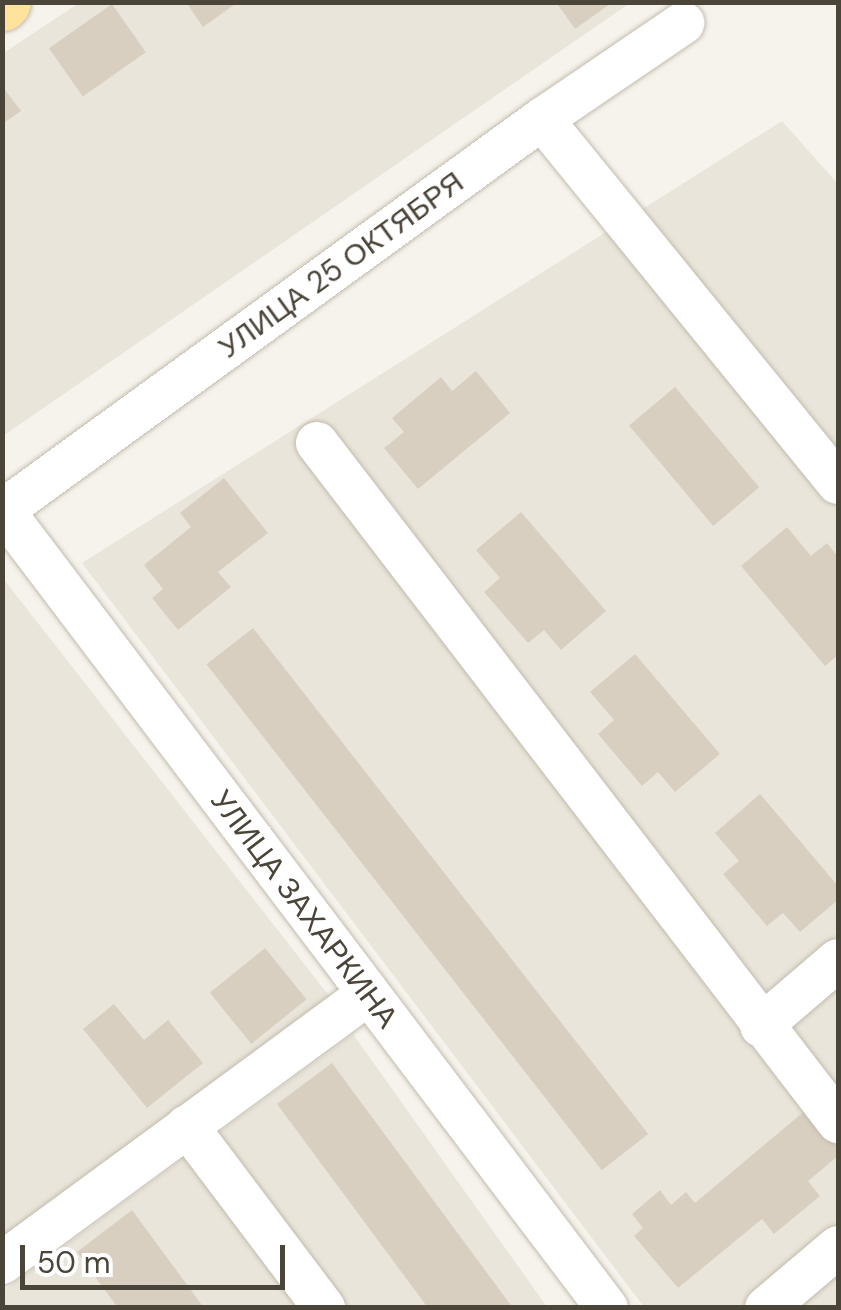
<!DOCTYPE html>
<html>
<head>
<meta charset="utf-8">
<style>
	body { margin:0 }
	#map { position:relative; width:841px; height:1310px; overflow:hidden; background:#f6f3ec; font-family:"DM Sans",sans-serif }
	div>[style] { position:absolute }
	.residential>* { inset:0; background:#eae5da }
	.building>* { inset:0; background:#d8cfc1; transform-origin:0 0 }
	.roads { filter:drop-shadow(0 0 2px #c2bbae) drop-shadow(0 0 2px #c2bbae) }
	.minor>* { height:42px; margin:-21px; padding:0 21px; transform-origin:21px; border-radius:21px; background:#fff }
	.major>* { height:55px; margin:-27.5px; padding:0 27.5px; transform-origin:27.5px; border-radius:27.5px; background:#ffe39c }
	span { translate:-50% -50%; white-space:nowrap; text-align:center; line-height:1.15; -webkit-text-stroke:8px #fff; paint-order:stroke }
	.street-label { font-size:30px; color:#4b4439 }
	.frame { position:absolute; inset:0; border:5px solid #4b4439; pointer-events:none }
	.scale { position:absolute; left:20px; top:1245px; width:265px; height:45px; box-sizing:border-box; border:5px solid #4b4439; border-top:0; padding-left:12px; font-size:30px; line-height:35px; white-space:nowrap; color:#4b4439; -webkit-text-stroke:8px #fff; paint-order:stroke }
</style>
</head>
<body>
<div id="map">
	<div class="residential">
		<div style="clip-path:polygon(79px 3px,630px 3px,3px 436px,2px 54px)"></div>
		<div style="clip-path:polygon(782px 121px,838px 184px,838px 1307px,644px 1307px,82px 563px)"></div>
		<div style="clip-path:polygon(2px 577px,330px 997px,2px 1237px)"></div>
		<div style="clip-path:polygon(353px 1034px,547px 1307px,3px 1308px,2px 1292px)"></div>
	</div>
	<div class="building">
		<div style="clip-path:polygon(186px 2px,238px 2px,203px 27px)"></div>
		<div style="clip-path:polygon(556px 2px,613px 2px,575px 29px)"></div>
		<div style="left:112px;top:4px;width:59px;height:77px;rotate:55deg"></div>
		<div style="clip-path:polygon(2px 86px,21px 111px,2px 124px)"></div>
		<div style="clip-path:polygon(476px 371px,510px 413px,418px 489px,384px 448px,404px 432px,392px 418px,441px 377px,452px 391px)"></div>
		<div style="left:675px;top:387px;width:131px;height:60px;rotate:50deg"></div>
		<div style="clip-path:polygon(224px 478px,268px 533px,218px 572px,231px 587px,178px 630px,152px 598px,163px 589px,144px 565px,191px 527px,180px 513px)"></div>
		<div style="clip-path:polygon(521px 512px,606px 611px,561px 650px,544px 630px,528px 643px,484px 592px,500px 578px,476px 550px)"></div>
		<div style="clip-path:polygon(787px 527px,811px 556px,827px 543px,838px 557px,838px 655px,825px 666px,741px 566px)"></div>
		<div style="left:253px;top:628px;width:642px;height:59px;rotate:52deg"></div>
		<div style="clip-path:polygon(635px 654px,720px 754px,675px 792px,658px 772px,642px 786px,598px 734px,614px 720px,590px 692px)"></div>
		<div style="clip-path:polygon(760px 794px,838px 886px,838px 900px,800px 932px,783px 913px,767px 926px,723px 874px,739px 861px,715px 833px)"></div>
		<div style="left:265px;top:948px;width:66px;height:71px;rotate:51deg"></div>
		<div style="clip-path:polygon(114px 1004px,144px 1040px,168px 1020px,203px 1063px,147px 1108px,83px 1029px)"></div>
		<div style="clip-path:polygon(332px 1063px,513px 1308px,428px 1308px,277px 1104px)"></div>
		<div style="clip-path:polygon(807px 1109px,838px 1147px,838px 1156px,808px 1181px,820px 1196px,774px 1234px,762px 1219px,678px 1288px,634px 1236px,643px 1228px,632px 1214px,660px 1190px,671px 1205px,686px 1192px,695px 1203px)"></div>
		<div style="clip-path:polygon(132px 1210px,204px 1308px,118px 1308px,77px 1252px)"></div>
	</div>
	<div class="roads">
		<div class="minor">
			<div style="left:542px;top:119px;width:469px;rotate:50.9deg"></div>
			<div style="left:317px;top:443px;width:856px;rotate:52.5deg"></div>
			<div style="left:2px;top:509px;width:1002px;rotate:52.87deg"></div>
			<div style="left:2px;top:511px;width:667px;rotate:-35.98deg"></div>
			<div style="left:542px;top:119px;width:171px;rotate:-34.2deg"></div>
			<div style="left:761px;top:1026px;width:101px;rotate:-40.6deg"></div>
			<div style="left:187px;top:1126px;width:228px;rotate:53deg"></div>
			<div style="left:2px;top:1263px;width:454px;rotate:-36.3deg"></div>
			<div style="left:766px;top:1308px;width:94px;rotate:-40.3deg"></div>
		</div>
		<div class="major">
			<div style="left:2px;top:3px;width:1px;rotate:-45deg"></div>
		</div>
	</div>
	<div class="street-label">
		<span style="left:341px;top:265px;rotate:-36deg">УЛИЦА 25 ОКТЯБРЯ</span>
		<span style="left:304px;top:909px;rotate:53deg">УЛИЦА ЗАХАРКИНА</span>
	</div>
	<div class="frame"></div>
	<div class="scale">50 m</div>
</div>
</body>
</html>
